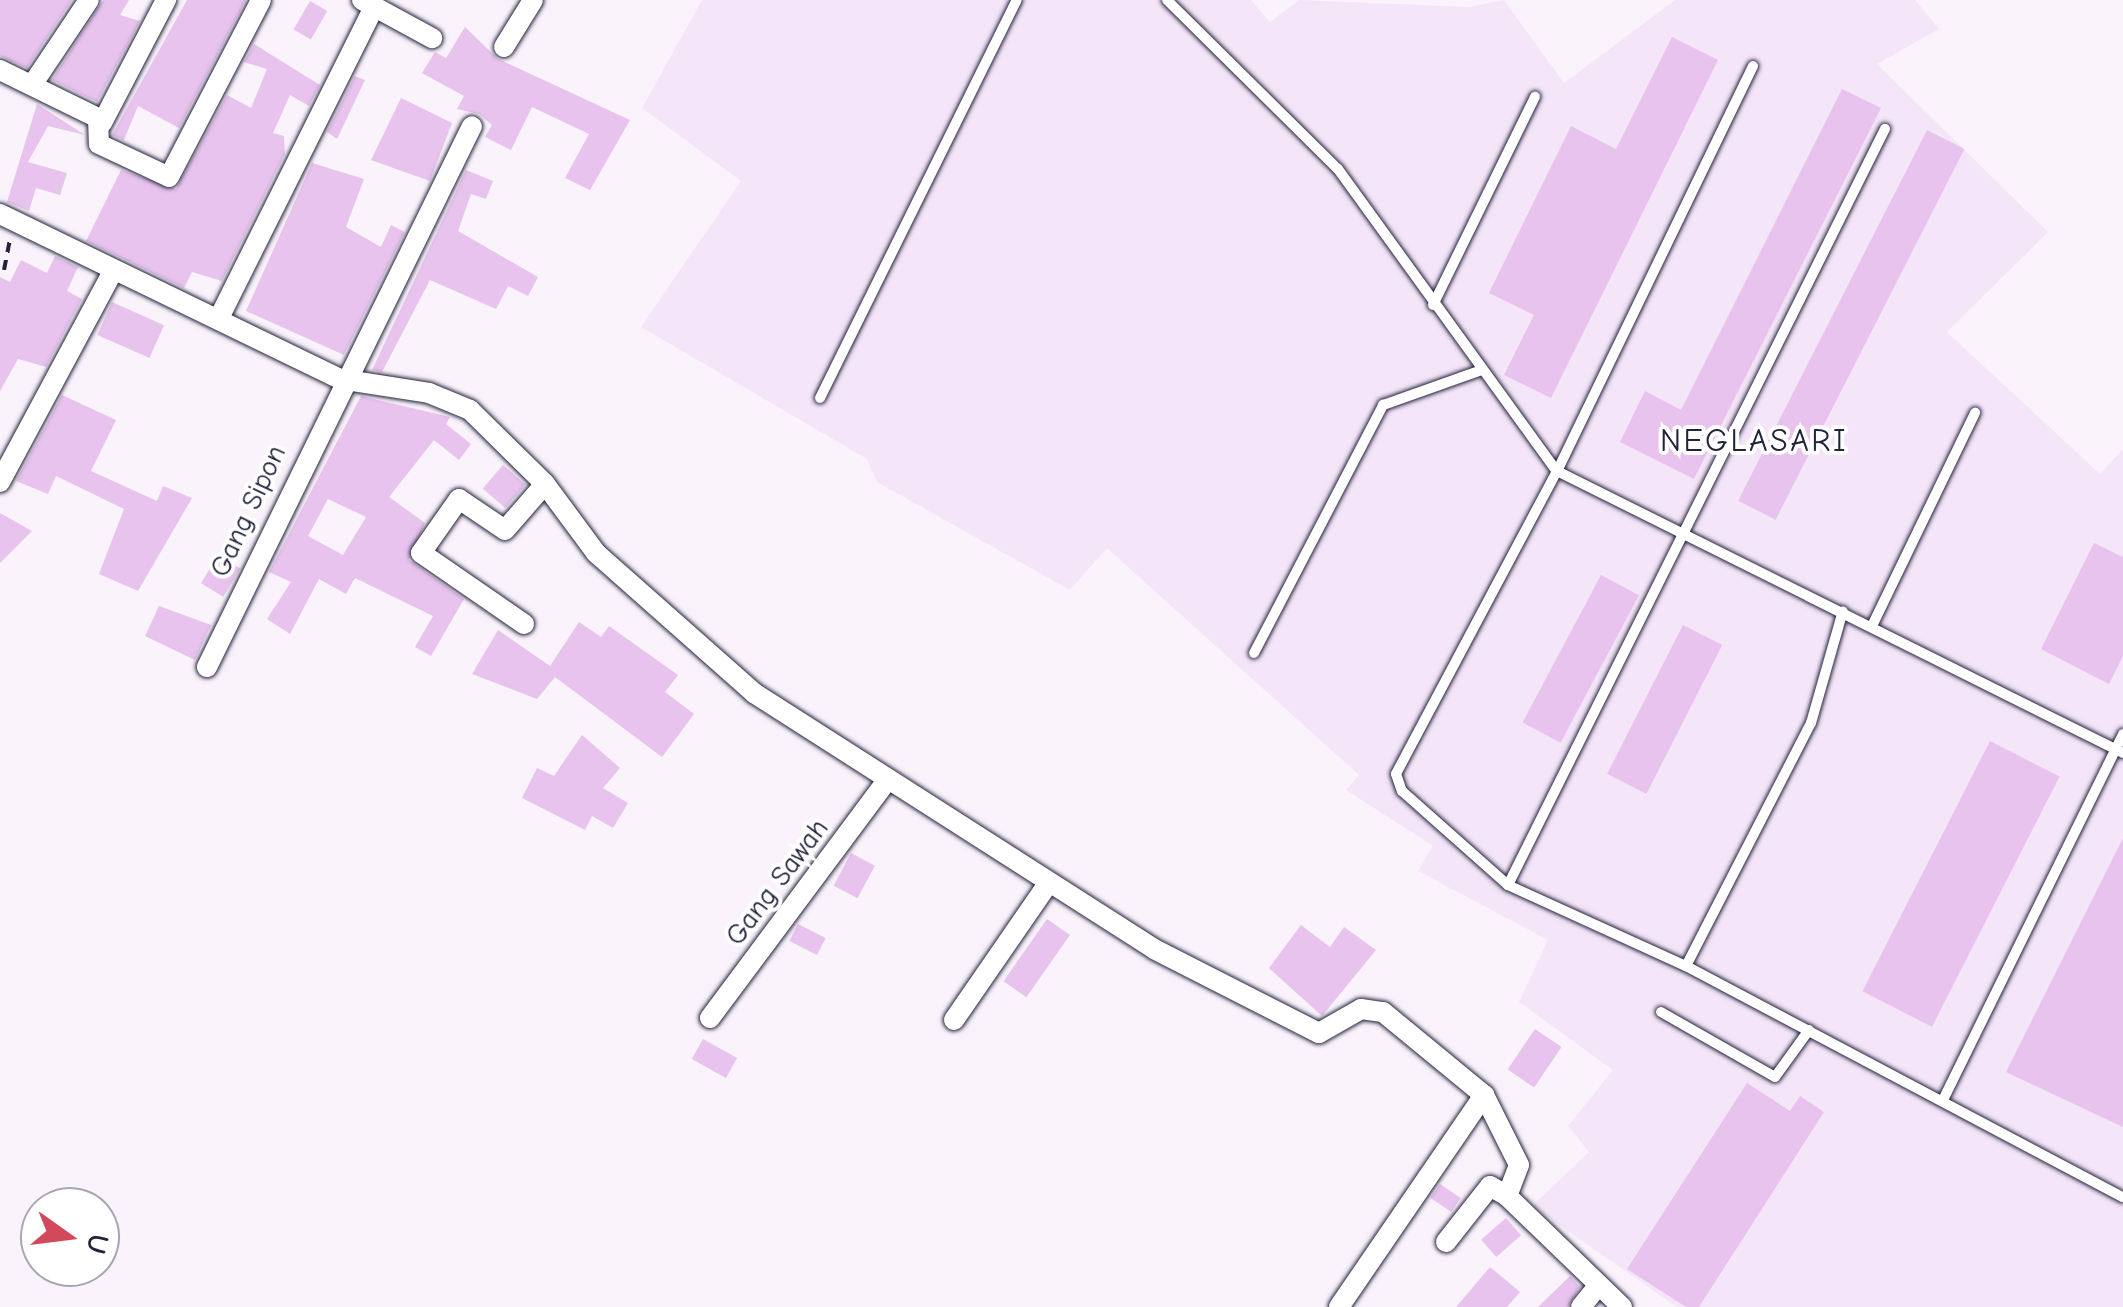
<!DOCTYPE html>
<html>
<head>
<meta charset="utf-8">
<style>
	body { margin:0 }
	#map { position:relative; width:2123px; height:1307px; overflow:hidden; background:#faf3fc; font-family:"Comic Neue",sans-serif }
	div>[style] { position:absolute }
	.built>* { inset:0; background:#f4e5f8 }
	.building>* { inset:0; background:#e7c3ee; transform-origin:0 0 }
	.path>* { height:4px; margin-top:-2px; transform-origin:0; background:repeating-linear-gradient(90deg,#22223b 0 10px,transparent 0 18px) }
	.roads { filter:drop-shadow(0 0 2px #22223b) drop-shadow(0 0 2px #22223b) }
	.service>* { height:10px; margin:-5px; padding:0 5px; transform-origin:5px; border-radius:5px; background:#fff }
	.minor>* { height:20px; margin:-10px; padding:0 10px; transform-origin:10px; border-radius:10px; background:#fff }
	span { translate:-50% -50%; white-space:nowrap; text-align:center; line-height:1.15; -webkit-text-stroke:8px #fff; paint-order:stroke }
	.street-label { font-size:28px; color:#22223b }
	.quarter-label { font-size:32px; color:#22223b; letter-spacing:2.5px }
	.north { position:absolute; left:20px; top:1187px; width:100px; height:100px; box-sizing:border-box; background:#fff; border:2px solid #a7a7b1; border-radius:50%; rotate:104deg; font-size:28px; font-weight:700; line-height:40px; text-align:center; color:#22223b }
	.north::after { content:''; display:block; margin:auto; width:35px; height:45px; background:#d1495b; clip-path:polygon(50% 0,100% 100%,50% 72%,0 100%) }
</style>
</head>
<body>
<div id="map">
	<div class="built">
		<div style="clip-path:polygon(702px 0,1251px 0,1270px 22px,1299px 0,1469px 7px,1504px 0,1564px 83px,1675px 0,1915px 0,1939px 29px,1877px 64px,2048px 232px,1947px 332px,2100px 474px,2123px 449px,2123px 1307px,1677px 1307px,1532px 1206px,1589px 1152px,1568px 1126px,1613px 1070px,1519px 1002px,1548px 940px,1418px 871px,1433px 846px,1346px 790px,1359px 775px,1107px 548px,1070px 590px,877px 482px,867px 459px,641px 327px,741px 181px,642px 108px)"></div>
	</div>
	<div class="building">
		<div style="clip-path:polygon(0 0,72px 0,27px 68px,0 56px)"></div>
		<div style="clip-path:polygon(103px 0,129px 0,120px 15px,140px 21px,97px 102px,52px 80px)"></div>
		<div style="clip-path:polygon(187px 0,246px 0,179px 128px,138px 106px,124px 140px,112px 135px)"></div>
		<div style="left:310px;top:1px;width:20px;height:33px;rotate:30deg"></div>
		<div style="clip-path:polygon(465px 27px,498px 59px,630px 120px,590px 190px,565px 178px,589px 134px,532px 107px,511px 150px,485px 137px,492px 125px,479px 114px,457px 109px,464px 96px,422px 73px,435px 52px,446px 58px)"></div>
		<div style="clip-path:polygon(1672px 37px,1718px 60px,1551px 398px,1504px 375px,1534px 315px,1489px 293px,1571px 126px,1616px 149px)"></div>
		<div style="clip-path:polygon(254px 44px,320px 85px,309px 106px,290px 95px,273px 133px,284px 136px,285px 154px,222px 281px,192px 272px,184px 288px,86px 241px,121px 170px,176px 189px,227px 95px,251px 108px,267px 69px,244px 62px)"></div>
		<div style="clip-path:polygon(355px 76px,365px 80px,337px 139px,327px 132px)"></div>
		<div style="clip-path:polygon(1842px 89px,1881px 108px,1694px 479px,1620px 442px,1645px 391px,1681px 410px)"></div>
		<div style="clip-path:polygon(401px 98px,452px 123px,430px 181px,371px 160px)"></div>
		<div style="clip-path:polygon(37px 104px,85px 135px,48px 126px,28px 162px,67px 173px,60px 195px,36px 188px,29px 211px,7px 202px)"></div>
		<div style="left:1927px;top:130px;width:42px;height:416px;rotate:27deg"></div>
		<div style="clip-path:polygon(312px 163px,364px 179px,346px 227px,381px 247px,391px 225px,405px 232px,344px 355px,246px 311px)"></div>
		<div style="clip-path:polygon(466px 170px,493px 181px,486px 199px,471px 194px,458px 231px,538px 277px,528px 296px,508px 286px,496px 309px,430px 280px,382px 372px,372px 370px)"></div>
		<div style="clip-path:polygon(55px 256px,78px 267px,67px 291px,82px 299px,46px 367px,18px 359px,0 391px,0 277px,10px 282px,21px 260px,47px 273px)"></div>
		<div style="left:112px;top:302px;width:57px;height:36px;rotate:24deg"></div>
		<div style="clip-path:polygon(62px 395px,116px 420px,91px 471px,157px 501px,163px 486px,192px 498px,138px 591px,99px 574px,124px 509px,56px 476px,48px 494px,16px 481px)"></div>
		<div style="clip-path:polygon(evenodd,361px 396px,450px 417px,446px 424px,471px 444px,459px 460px,434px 440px,389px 497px,425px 523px,409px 560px,464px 599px,431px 656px,415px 647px,433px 616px,355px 578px,346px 594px,319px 579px,290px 634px,267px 619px,291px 582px,269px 572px,361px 396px,328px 499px,366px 517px,343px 555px,308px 536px,328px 499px)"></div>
		<div style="left:503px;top:465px;width:30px;height:31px;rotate:41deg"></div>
		<div style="clip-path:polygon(0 513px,32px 531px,0 563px)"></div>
		<div style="clip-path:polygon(2094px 543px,2123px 557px,2123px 656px,2109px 684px,2041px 649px)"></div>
		<div style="left:218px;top:555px;width:26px;height:33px;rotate:31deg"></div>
		<div style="left:1601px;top:575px;width:43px;height:167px;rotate:28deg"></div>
		<div style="clip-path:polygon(159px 606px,211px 625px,195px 660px,145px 636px)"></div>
		<div style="clip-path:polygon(579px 622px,601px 637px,609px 626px,678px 675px,665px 692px,694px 714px,662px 757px,555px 677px,537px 699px,472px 674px,498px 630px,550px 666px)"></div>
		<div style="left:1683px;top:625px;width:44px;height:167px;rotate:27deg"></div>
		<div style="clip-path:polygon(582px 735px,620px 768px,603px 788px,628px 803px,613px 828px,592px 816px,585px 830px,522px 798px,537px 768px,554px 776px)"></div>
		<div style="left:1990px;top:741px;width:78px;height:281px;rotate:27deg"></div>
		<div style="clip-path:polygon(2123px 838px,2123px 1127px,2006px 1072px)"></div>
		<div style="left:851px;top:853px;width:27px;height:37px;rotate:28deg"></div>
		<div style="left:1047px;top:919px;width:28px;height:76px;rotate:35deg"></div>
		<div style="left:798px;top:924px;width:31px;height:19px;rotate:27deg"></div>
		<div style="clip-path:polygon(1301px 925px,1330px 947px,1344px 927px,1376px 950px,1322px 1016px,1269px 968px)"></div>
		<div style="left:1535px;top:1029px;width:32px;height:49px;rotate:34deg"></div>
		<div style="left:703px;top:1039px;width:39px;height:23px;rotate:29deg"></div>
		<div style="clip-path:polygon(1747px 1083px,1790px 1111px,1800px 1096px,1824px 1112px,1699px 1307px,1686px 1307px,1627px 1269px)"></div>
		<div style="left:1440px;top:1184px;width:25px;height:17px;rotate:34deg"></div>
		<div style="left:1506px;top:1218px;width:23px;height:33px;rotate:49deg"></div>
		<div style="clip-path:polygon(1490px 1267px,1520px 1292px,1507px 1307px,1456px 1307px)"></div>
		<div style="clip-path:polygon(1570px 1276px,1580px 1287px,1568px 1307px,1538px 1307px)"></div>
	</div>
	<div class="path">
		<div style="left:4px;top:270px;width:31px;rotate:-79deg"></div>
	</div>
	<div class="roads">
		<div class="service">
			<div style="left:1167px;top:0;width:240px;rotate:44.7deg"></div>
			<div style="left:1338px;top:169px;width:373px;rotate:54.1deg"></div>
			<div style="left:1557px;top:471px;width:343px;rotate:118deg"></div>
			<div style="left:1396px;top:774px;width:18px;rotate:71deg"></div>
			<div style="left:1402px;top:791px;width:142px;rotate:41.6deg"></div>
			<div style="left:1508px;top:885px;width:845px;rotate:-63.5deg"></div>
			<div style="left:1753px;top:66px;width:450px;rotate:115.8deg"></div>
			<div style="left:1557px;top:471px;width:632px;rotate:26.48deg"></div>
			<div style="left:1433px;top:305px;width:232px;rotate:-63.9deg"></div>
			<div style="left:820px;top:398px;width:444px;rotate:-63.7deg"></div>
			<div style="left:1872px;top:626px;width:237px;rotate:-64.2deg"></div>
			<div style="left:1254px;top:653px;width:280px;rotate:-62.5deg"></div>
			<div style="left:1383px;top:405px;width:105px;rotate:-19.5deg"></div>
			<div style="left:1508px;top:885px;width:196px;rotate:24.5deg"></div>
			<div style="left:1686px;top:966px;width:494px;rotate:27.9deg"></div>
			<div style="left:1686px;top:966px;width:273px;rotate:-62.8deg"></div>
			<div style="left:1811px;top:723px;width:116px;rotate:-74.1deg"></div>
			<div style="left:1661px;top:1012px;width:131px;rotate:29.7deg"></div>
			<div style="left:1775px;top:1077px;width:58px;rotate:-54.1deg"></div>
			<div style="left:1943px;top:1100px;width:408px;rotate:-63.8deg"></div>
		</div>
		<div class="minor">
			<div style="left:362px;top:0;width:80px;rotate:28.5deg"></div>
			<div style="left:504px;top:47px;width:55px;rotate:-58.3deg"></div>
			<div style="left:0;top:70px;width:109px;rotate:26.1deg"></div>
			<div style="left:98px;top:118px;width:26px;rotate:88deg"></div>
			<div style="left:99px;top:144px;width:77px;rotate:25.2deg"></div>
			<div style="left:169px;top:177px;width:199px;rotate:-62.5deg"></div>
			<div style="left:32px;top:85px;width:102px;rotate:-56.2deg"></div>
			<div style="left:102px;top:123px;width:139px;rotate:-62.5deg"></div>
			<div style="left:0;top:214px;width:378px;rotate:25.9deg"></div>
			<div style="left:340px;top:379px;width:90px;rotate:8.9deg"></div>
			<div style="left:429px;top:393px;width:44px;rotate:22.5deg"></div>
			<div style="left:470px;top:410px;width:105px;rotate:44.6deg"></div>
			<div style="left:545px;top:484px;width:86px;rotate:53.5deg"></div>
			<div style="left:596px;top:553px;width:211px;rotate:41.5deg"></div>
			<div style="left:754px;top:693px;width:475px;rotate:32.6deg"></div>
			<div style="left:1154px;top:949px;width:185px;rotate:27deg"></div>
			<div style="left:1319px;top:1033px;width:48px;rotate:-29.7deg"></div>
			<div style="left:1361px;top:1009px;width:22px;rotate:8deg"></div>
			<div style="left:1383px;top:1012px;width:131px;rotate:39.4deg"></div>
			<div style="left:1484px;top:1095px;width:78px;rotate:63.4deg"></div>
			<div style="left:1519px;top:1165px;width:33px;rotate:111deg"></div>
			<div style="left:1507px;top:1196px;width:160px;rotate:44deg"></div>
			<div style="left:220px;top:316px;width:345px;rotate:-63.5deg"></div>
			<div style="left:0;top:482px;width:239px;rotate:-61.8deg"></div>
			<div style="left:524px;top:624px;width:125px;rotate:-145.4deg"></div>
			<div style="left:421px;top:553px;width:66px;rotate:-54.9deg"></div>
			<div style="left:459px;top:499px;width:55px;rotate:34deg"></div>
			<div style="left:505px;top:530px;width:61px;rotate:-49deg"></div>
			<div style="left:207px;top:667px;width:602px;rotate:-63.9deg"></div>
			<div style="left:710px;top:1018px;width:298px;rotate:-53.3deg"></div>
			<div style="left:954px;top:1020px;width:164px;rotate:-55.4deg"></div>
			<div style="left:1446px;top:1242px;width:71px;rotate:-51.8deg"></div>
			<div style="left:1490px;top:1186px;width:20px;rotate:30deg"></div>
			<div style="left:1339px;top:1307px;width:257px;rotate:-55.6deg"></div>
			<div style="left:1581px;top:1307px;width:26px;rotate:-51deg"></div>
		</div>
	</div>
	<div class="street-label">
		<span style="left:248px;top:511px;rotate:-65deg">Gang Sipon</span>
		<span style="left:777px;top:882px;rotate:-53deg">Gang Sawah</span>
	</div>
	<div class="quarter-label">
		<span style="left:1754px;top:441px">NEGLASARI</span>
	</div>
	<div class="north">U</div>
</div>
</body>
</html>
